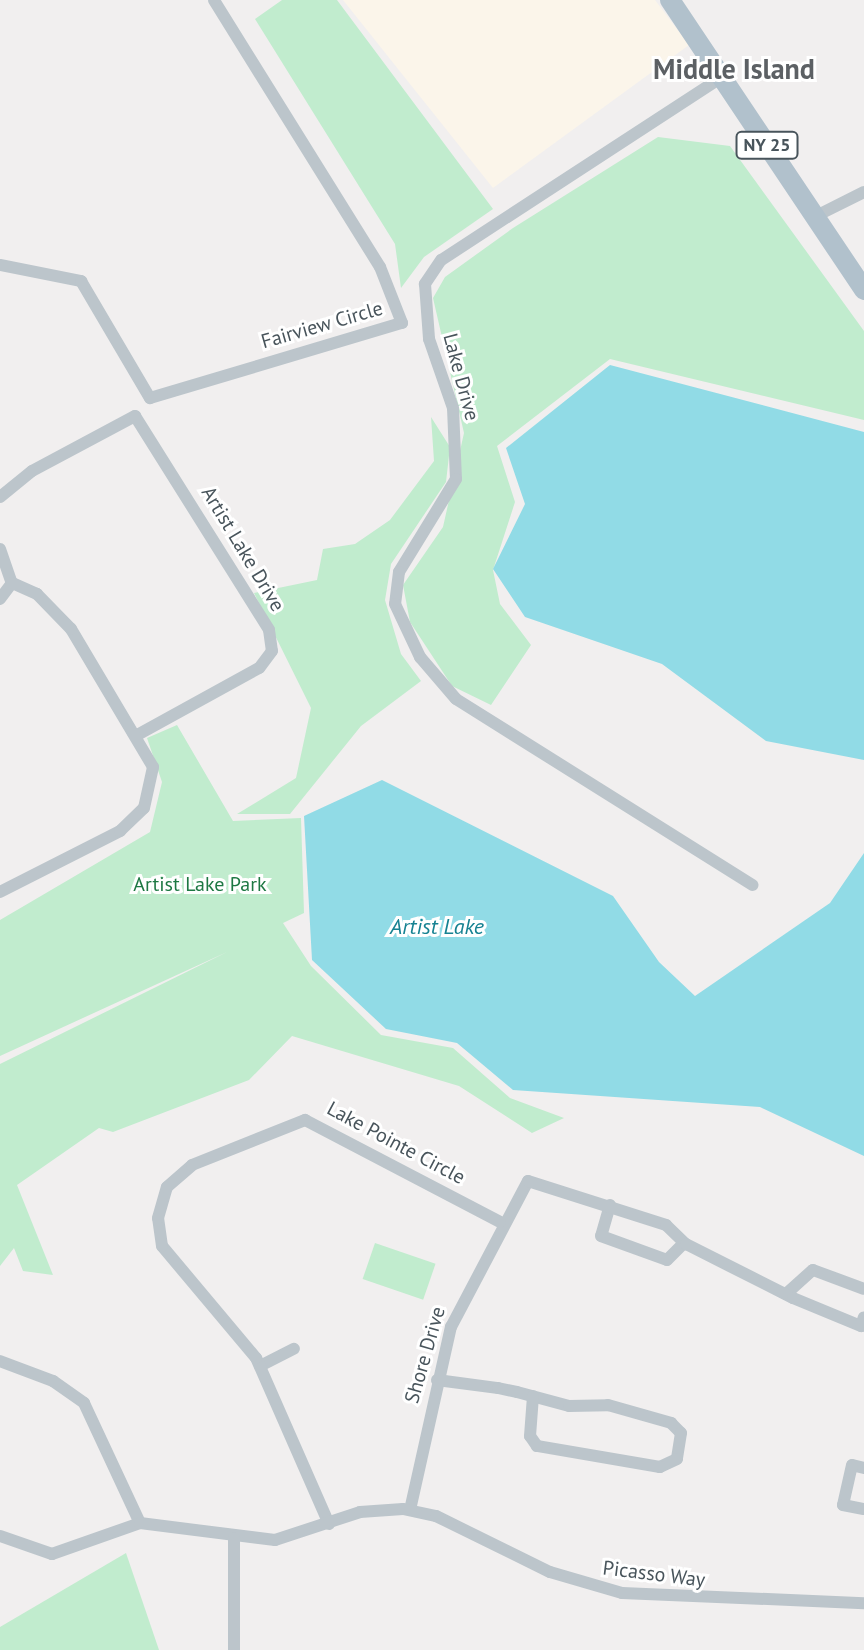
<!DOCTYPE html>
<html>
<head>
<meta charset="utf-8">
<style>
	body { margin:0 }
	#map { position:relative; width:864px; height:1650px; overflow:hidden; background:#f1efef; font-family:"PT Sans",sans-serif }
	div>[style] { position:absolute }
	.commercial>* { inset:0; background:#fbf5ea }
	.green>* { inset:0; background:#c1ecce; transform-origin:0 0 }
	.water>* { inset:0; background:#91dbe6 }
	.street>* { height:12px; margin:-6px; padding:0 6px; transform-origin:6px; border-radius:6px; background:#bcc5cb }
	.primary>* { height:20px; margin:-10px; padding:0 10px; transform-origin:10px; border-radius:10px; background:#b1c1cc }
	span { translate:-50% -50%; white-space:nowrap; text-align:center; line-height:1.15; -webkit-text-stroke:6px #fff; paint-order:stroke }
	.shield-label span { padding:2px 6px; background:#fff; border:2px solid; border-radius:6px; -webkit-text-stroke-width:0 }
	.shield-label { font-size:18px; color:#48545b; font-weight:700 }
	.street-label { font-size:20px; color:#48545b }
	.park-label { font-size:20px; color:#1e7843 }
	.water-label { font-size:22px; color:#168292; font-style:italic }
	.district-label { font-size:28px; color:#5c6064; font-weight:700 }
</style>
</head>
<body>
<div id="map">
	<div class="commercial">
		<div style="clip-path:polygon(343px 0,655px 0,689px 45px,493px 188px)"></div>
	</div>
	<div class="green">
		<div style="clip-path:polygon(282px 0,337px 0,493px 209px,424px 257px,401px 288px,395px 244px,255px 19px)"></div>
		<div style="clip-path:polygon(658px 137px,730px 146px,864px 331px,864px 420px,610px 359px,497px 446px,515px 502px,493px 570px,500px 604px,531px 645px,491px 705px,452px 686px,410px 622px,403px 585px,443px 527px,464px 433px,433px 298px,445px 277px,513px 228px)"></div>
		<div style="clip-path:polygon(431px 417px,450px 447px,446px 482px,391px 564px,385px 600px,401px 654px,421px 681px,361px 726px,290px 814px,237px 814px,296px 778px,311px 708px,254px 593px,317px 580px,323px 549px,355px 544px,390px 520px,434px 461px)"></div>
		<div style="clip-path:polygon(177px 725px,233px 821px,301px 818px,304px 913px,283px 923px,311px 966px,381px 1035px,453px 1048px,510px 1098px,564px 1118px,532px 1133px,459px 1086px,292px 1036px,249px 1080px,113px 1132px,99px 1128px,17px 1185px,53px 1275px,23px 1271px,14px 1248px,0 1266px,0 1064px,227px 952px,0 1056px,0 920px,150px 832px,162px 782px,147px 738px)"></div>
		<div style="left:375px;top:1243px;width:64px;height:38px;rotate:19deg"></div>
		<div style="clip-path:polygon(126px 1553px,159px 1650px,0 1650px,0 1627px)"></div>
	</div>
	<div class="water">
		<div style="clip-path:polygon(610px 365px,864px 432px,864px 760px,766px 741px,662px 664px,525px 617px,493px 569px,525px 504px,506px 448px)"></div>
		<div style="clip-path:polygon(382px 780px,613px 896px,659px 962px,695px 996px,830px 903px,864px 853px,864px 1156px,760px 1107px,513px 1090px,457px 1043px,386px 1029px,312px 960px,304px 816px)"></div>
	</div>
	<div class="street">
		<div style="left:722px;top:77px;width:335px;rotate:146.9deg"></div>
		<div style="left:441px;top:260px;width:29px;rotate:124deg"></div>
		<div style="left:425px;top:284px;width:55px;rotate:85.8deg"></div>
		<div style="left:429px;top:339px;width:73px;rotate:70.8deg"></div>
		<div style="left:453px;top:408px;width:71px;rotate:87.6deg"></div>
		<div style="left:456px;top:479px;width:109px;rotate:121.5deg"></div>
		<div style="left:399px;top:572px;width:32px;rotate:97deg"></div>
		<div style="left:395px;top:604px;width:59px;rotate:64.7deg"></div>
		<div style="left:420px;top:657px;width:55px;rotate:49.4deg"></div>
		<div style="left:456px;top:699px;width:350px;rotate:32.1deg"></div>
		<div style="left:814px;top:217px;width:56px;rotate:-26.6deg"></div>
		<div style="left:0;top:265px;width:83px;rotate:11.2deg"></div>
		<div style="left:81px;top:281px;width:136px;rotate:59.5deg"></div>
		<div style="left:150px;top:398px;width:263px;rotate:-16.6deg"></div>
		<div style="left:402px;top:323px;width:60px;rotate:-111.4deg"></div>
		<div style="left:380px;top:267px;width:314px;rotate:-121.9deg"></div>
		<div style="left:0;top:497px;width:41px;rotate:-39.1deg"></div>
		<div style="left:32px;top:471px;width:117px;rotate:-28.1deg"></div>
		<div style="left:135px;top:416px;width:252px;rotate:57.9deg"></div>
		<div style="left:269px;top:630px;width:21px;rotate:82deg"></div>
		<div style="left:272px;top:651px;width:21px;rotate:127deg"></div>
		<div style="left:259px;top:668px;width:139px;rotate:151.2deg"></div>
		<div style="left:0;top:549px;width:36px;rotate:71deg"></div>
		<div style="left:12px;top:583px;width:20px;rotate:127deg"></div>
		<div style="left:0;top:892px;width:135px;rotate:-26.9deg"></div>
		<div style="left:120px;top:831px;width:33px;rotate:-44deg"></div>
		<div style="left:144px;top:808px;width:42px;rotate:-77.6deg"></div>
		<div style="left:153px;top:767px;width:161px;rotate:-120.7deg"></div>
		<div style="left:71px;top:629px;width:49px;rotate:-134.2deg"></div>
		<div style="left:37px;top:594px;width:27px;rotate:-156deg"></div>
		<div style="left:610px;top:1205px;width:32px;rotate:106deg"></div>
		<div style="left:601px;top:1236px;width:70px;rotate:20deg"></div>
		<div style="left:667px;top:1260px;width:24px;rotate:-45deg"></div>
		<div style="left:786px;top:1294px;width:36px;rotate:-42deg"></div>
		<div style="left:813px;top:1270px;width:54px;rotate:20.4deg"></div>
		<div style="left:0;top:1361px;width:57px;rotate:20.7deg"></div>
		<div style="left:53px;top:1381px;width:38px;rotate:35deg"></div>
		<div style="left:84px;top:1403px;width:132px;rotate:65deg"></div>
		<div style="left:260px;top:1366px;width:38px;rotate:-27deg"></div>
		<div style="left:437px;top:1380px;width:62px;rotate:7.5deg"></div>
		<div style="left:498px;top:1388px;width:19px;rotate:12deg"></div>
		<div style="left:517px;top:1392px;width:54px;rotate:15.1deg"></div>
		<div style="left:569px;top:1406px;width:39px;rotate:-1deg"></div>
		<div style="left:608px;top:1405px;width:66px;rotate:15.9deg"></div>
		<div style="left:671px;top:1423px;width:14px;rotate:45deg"></div>
		<div style="left:681px;top:1433px;width:26px;rotate:99deg"></div>
		<div style="left:677px;top:1459px;width:19px;rotate:155deg"></div>
		<div style="left:660px;top:1467px;width:125px;rotate:-170.3deg"></div>
		<div style="left:537px;top:1446px;width:12px;rotate:-125deg"></div>
		<div style="left:530px;top:1436px;width:40px;rotate:-85.7deg"></div>
		<div style="left:864px;top:1468px;width:12px;rotate:-166deg"></div>
		<div style="left:852px;top:1465px;width:41px;rotate:102.7deg"></div>
		<div style="left:843px;top:1505px;width:21px;rotate:11deg"></div>
		<div style="left:410px;top:1510px;width:188px;rotate:-77.4deg"></div>
		<div style="left:451px;top:1327px;width:165px;rotate:-62.2deg"></div>
		<div style="left:528px;top:1181px;width:145px;rotate:17.7deg"></div>
		<div style="left:666px;top:1225px;width:28px;rotate:44deg"></div>
		<div style="left:686px;top:1244px;width:120px;rotate:26.8deg"></div>
		<div style="left:793px;top:1298px;width:74px;rotate:22.4deg"></div>
		<div style="left:861px;top:1326px;width:9px;rotate:-72deg"></div>
		<div style="left:329px;top:1524px;width:181px;rotate:-113.7deg"></div>
		<div style="left:256px;top:1358px;width:146px;rotate:-130deg"></div>
		<div style="left:162px;top:1246px;width:28px;rotate:-98deg"></div>
		<div style="left:158px;top:1218px;width:32px;rotate:-74deg"></div>
		<div style="left:167px;top:1187px;width:33px;rotate:-41deg"></div>
		<div style="left:192px;top:1165px;width:122px;rotate:-21.7deg"></div>
		<div style="left:305px;top:1120px;width:220px;rotate:27.6deg"></div>
		<div style="left:0;top:1536px;width:55px;rotate:19.1deg"></div>
		<div style="left:52px;top:1554px;width:93px;rotate:-19.4deg"></div>
		<div style="left:140px;top:1523px;width:136px;rotate:7.2deg"></div>
		<div style="left:275px;top:1540px;width:89px;rotate:-18.2deg"></div>
		<div style="left:360px;top:1512px;width:43px;rotate:-4deg"></div>
		<div style="left:403px;top:1509px;width:34px;rotate:12deg"></div>
		<div style="left:436px;top:1516px;width:127px;rotate:26.2deg"></div>
		<div style="left:550px;top:1572px;width:75px;rotate:16.3deg"></div>
		<div style="left:622px;top:1593px;width:242px;rotate:2.4deg"></div>
		<div style="left:234px;top:1650px;width:112px;rotate:-90deg"></div>
	</div>
	<div class="primary">
		<div style="left:670px;top:0;width:349px;rotate:56.2deg"></div>
	</div>
	<div class="shield-label">
		<span style="left:767px;top:145px">NY 25</span>
	</div>
	<div class="street-label">
		<span style="left:322px;top:325px;rotate:-16deg">Fairview Circle</span>
		<span style="left:461px;top:377px;rotate:75deg">Lake Drive</span>
		<span style="left:243px;top:549px;rotate:59deg">Artist Lake Drive</span>
		<span style="left:396px;top:1143px;rotate:28deg">Lake Pointe Circle</span>
		<span style="left:425px;top:1355px;rotate:-74deg">Shore Drive</span>
		<span style="left:654px;top:1574px;rotate:7deg">Picasso Way</span>
	</div>
	<div class="park-label">
		<span style="left:200px;top:884px">Artist Lake Park</span>
	</div>
	<div class="water-label">
		<span style="left:437px;top:927px">Artist Lake</span>
	</div>
	<div class="district-label">
		<span style="left:734px;top:69px">Middle Island</span>
	</div>
</div>
</body>
</html>
